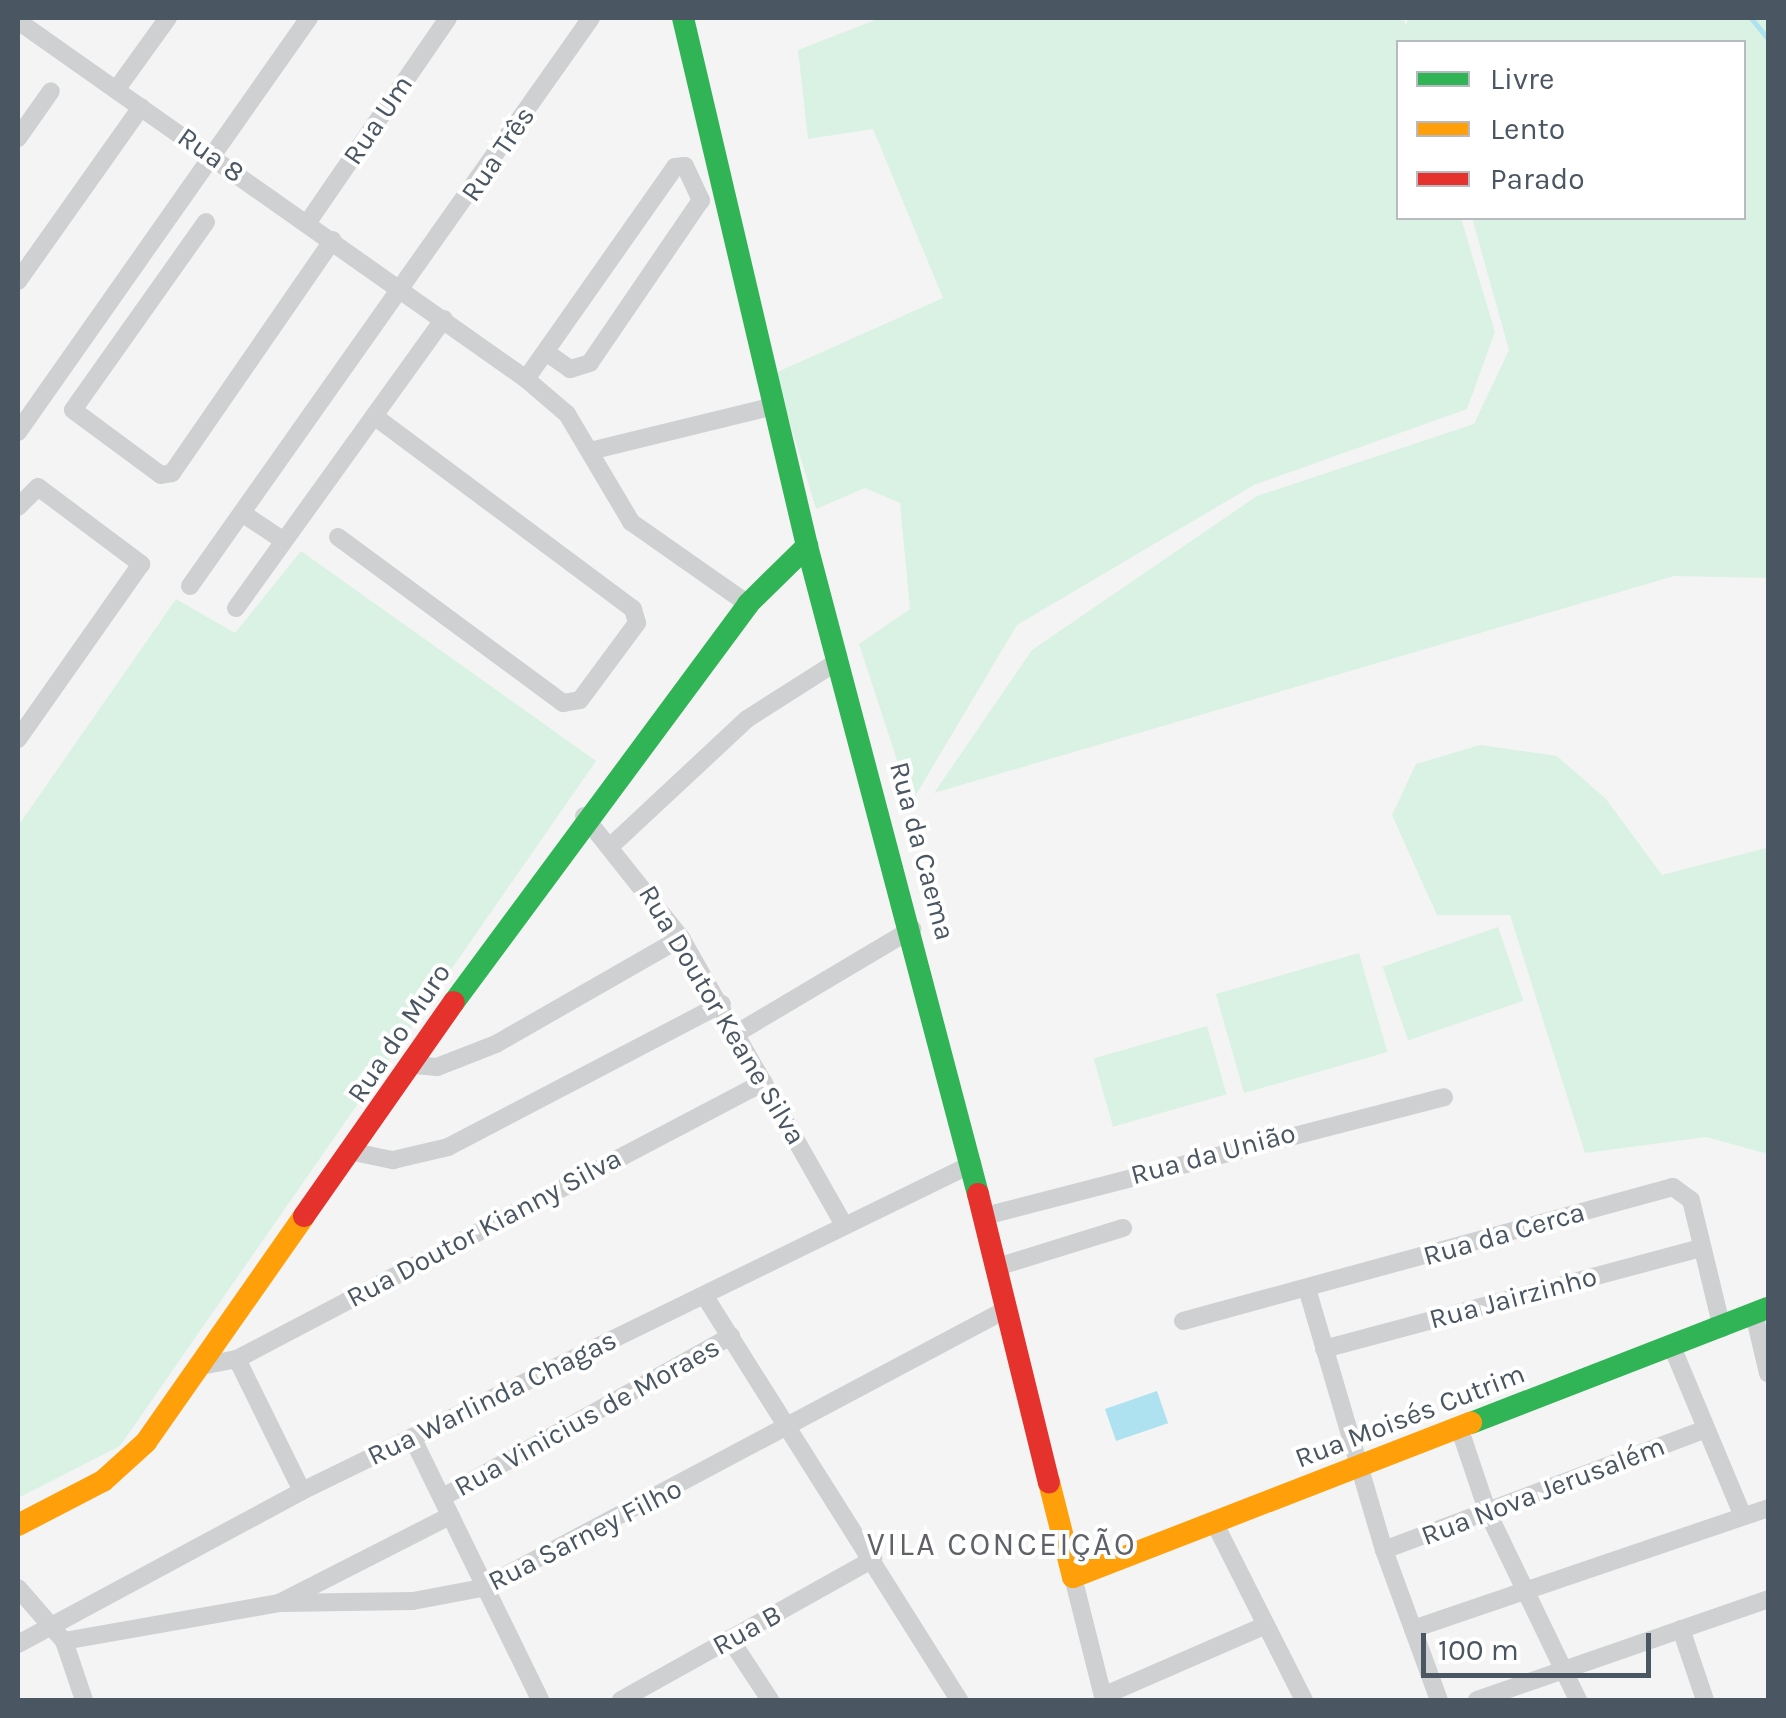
<!DOCTYPE html>
<html>
<head>
<meta charset="utf-8">
<style>
	body { margin:0 }
	#map { position:relative; width:1786px; height:1718px; overflow:hidden; background:#f4f4f4; font-family:Karla,sans-serif }
	div>[style] { position:absolute }
	.green>* { inset:0; background:#d9f2e3; transform-origin:0 0 }
	.water>* { inset:0; background:#aee2f0; transform-origin:0 0 }
	.stream>* { height:5px; margin:-2.5px; padding:0 2.5px; transform-origin:2.5px; border-radius:2.5px; background:#aee2f0 }
	.street>* { height:18px; margin:-9px; padding:0 9px; transform-origin:9px; border-radius:9px; background:#ced0d2 }
	.fast>* { height:22px; margin:-11px; padding:0 11px; transform-origin:11px; border-radius:11px; background:#30b455 }
	.slow>* { height:22px; margin:-11px; padding:0 11px; transform-origin:11px; border-radius:11px; background:#ff9f0a }
	.jam>* { height:22px; margin:-11px; padding:0 11px; transform-origin:11px; border-radius:11px; background:#e5322d }
	span { translate:-50% -50%; white-space:nowrap; text-align:center; line-height:1.15; -webkit-text-stroke:8px #fff; paint-order:stroke }
	.street-label { font-size:28px; color:#4a5661 }
	.quarter-label { font-size:32px; color:#5f6368; letter-spacing:2.5px }
	.frame { position:absolute; inset:0; border:20px solid #4a5661; pointer-events:none }
	.legend { position:absolute; left:1396px; top:40px; width:350px; height:180px; box-sizing:border-box; background:#fff; border:2px solid #b7bbc0; margin:0; padding:12px 18px; list-style:none; font-size:30px; color:#4a5661 }
	.legend li { display:flex; align-items:center; gap:20px; height:50px }
	.legend b { width:50px; border:2px solid #b7bbc0 }
	.scale { position:absolute; left:1421px; top:1633px; width:230px; height:45px; box-sizing:border-box; border:5px solid #4a5661; border-top:0; padding-left:12px; font-size:30px; line-height:35px; white-space:nowrap; color:#4a5661; -webkit-text-stroke:8px #fff; paint-order:stroke }
</style>
</head>
<body>
<div id="map">
	<div class="green">
		<div style="clip-path:polygon(880px 18px,1403px 18px,1406px 26px,1408px 18px,1768px 18px,1768px 578px,1674px 576px,934px 793px,1032px 650px,1257px 496px,1474px 424px,1509px 350px,1472px 218px,1744px 218px,1744px 42px,1398px 42px,1398px 218px,1461px 218px,1495px 332px,1467px 409px,1254px 485px,1017px 625px,911px 803px,859px 644px,910px 609px,900px 503px,865px 488px,816px 509px,775px 373px,943px 298px,873px 129px,808px 139px,798px 50px)"></div>
		<div style="clip-path:polygon(301px 551px,596px 761px,120px 1446px,18px 1498px,18px 826px,176px 599px,235px 633px)"></div>
		<div style="clip-path:polygon(1480px 745px,1557px 756px,1606px 799px,1662px 875px,1766px 848px,1768px 840px,1768px 1154px,1706px 1137px,1585px 1153px,1510px 915px,1437px 915px,1392px 815px,1416px 764px)"></div>
		<div style="left:1498px;top:927px;width:78px;height:122px;rotate:71deg"></div>
		<div style="left:1359px;top:953px;width:103px;height:149px;rotate:74deg"></div>
		<div style="left:1207px;top:1026px;width:71px;height:118px;rotate:74deg"></div>
	</div>
	<div class="water">
		<div style="left:1157px;top:1391px;width:34px;height:55px;rotate:71deg"></div>
	</div>
	<div class="stream">
		<div style="left:1751px;top:18px;width:27px;rotate:51deg"></div>
	</div>
	<div class="street">
		<div style="left:18px;top:21px;width:621px;rotate:35.17deg"></div>
		<div style="left:526px;top:379px;width:54px;rotate:40.5deg"></div>
		<div style="left:567px;top:414px;width:126px;rotate:59.3deg"></div>
		<div style="left:631px;top:522px;width:143px;rotate:35deg"></div>
		<div style="left:116px;top:90px;width:89px;rotate:-54.2deg"></div>
		<div style="left:18px;top:138px;width:57px;rotate:-54.9deg"></div>
		<div style="left:206px;top:222px;width:230px;rotate:125.3deg"></div>
		<div style="left:73px;top:410px;width:109px;rotate:36.5deg"></div>
		<div style="left:161px;top:475px;width:11px;rotate:-10deg"></div>
		<div style="left:172px;top:473px;width:283px;rotate:-55.4deg"></div>
		<div style="left:308px;top:222px;width:247px;rotate:-55.5deg"></div>
		<div style="left:18px;top:281px;width:213px;rotate:-54.7deg"></div>
		<div style="left:526px;top:379px;width:259px;rotate:-54.9deg"></div>
		<div style="left:675px;top:167px;width:10px;rotate:-6deg"></div>
		<div style="left:685px;top:166px;width:38px;rotate:65deg"></div>
		<div style="left:701px;top:200px;width:197px;rotate:124.3deg"></div>
		<div style="left:590px;top:363px;width:21px;rotate:163deg"></div>
		<div style="left:570px;top:369px;width:29px;rotate:-145deg"></div>
		<div style="left:18px;top:432px;width:506px;rotate:-54.9deg"></div>
		<div style="left:590px;top:451px;width:189px;rotate:-13.7deg"></div>
		<div style="left:18px;top:507px;width:28px;rotate:-45deg"></div>
		<div style="left:38px;top:487px;width:129px;rotate:36.8deg"></div>
		<div style="left:141px;top:564px;width:214px;rotate:125.1deg"></div>
		<div style="left:242px;top:513px;width:50px;rotate:33.7deg"></div>
		<div style="left:338px;top:537px;width:280px;rotate:36.4deg"></div>
		<div style="left:563px;top:703px;width:17px;rotate:-10deg"></div>
		<div style="left:580px;top:700px;width:96px;rotate:-53.5deg"></div>
		<div style="left:637px;top:623px;width:15px;rotate:-106deg"></div>
		<div style="left:633px;top:609px;width:323px;rotate:-143.3deg"></div>
		<div style="left:190px;top:586px;width:695px;rotate:-54.78deg"></div>
		<div style="left:236px;top:608px;width:356px;rotate:-54.3deg"></div>
		<div style="left:584px;top:816px;width:156px;rotate:51.5deg"></div>
		<div style="left:681px;top:938px;width:330px;rotate:60.4deg"></div>
		<div style="left:613px;top:844px;width:183px;rotate:-43deg"></div>
		<div style="left:747px;top:719px;width:108px;rotate:-32.5deg"></div>
		<div style="left:737px;top:1033px;width:204px;rotate:-30.7deg"></div>
		<div style="left:414px;top:1065px;width:23px;rotate:5deg"></div>
		<div style="left:437px;top:1067px;width:63px;rotate:-21.3deg"></div>
		<div style="left:496px;top:1044px;width:213px;rotate:-29.8deg"></div>
		<div style="left:354px;top:1152px;width:40px;rotate:12deg"></div>
		<div style="left:393px;top:1160px;width:57px;rotate:-13.3deg"></div>
		<div style="left:448px;top:1147px;width:309px;rotate:-27.6deg"></div>
		<div style="left:985px;top:1216px;width:474px;rotate:-14.5deg"></div>
		<div style="left:997px;top:1267px;width:132px;rotate:-17.2deg"></div>
		<div style="left:1308px;top:1292px;width:269px;rotate:73.6deg"></div>
		<div style="left:1384px;top:1550px;width:160px;rotate:69.9deg"></div>
		<div style="left:704px;top:1295px;width:479px;rotate:57.8deg"></div>
		<div style="left:1754px;top:1314px;width:61px;rotate:76.7deg"></div>
		<div style="left:1183px;top:1321px;width:508px;rotate:-15.29deg"></div>
		<div style="left:1673px;top:1187px;width:22px;rotate:36deg"></div>
		<div style="left:1691px;top:1200px;width:132px;rotate:76.4deg"></div>
		<div style="left:1324px;top:1349px;width:391px;rotate:-15deg"></div>
		<div style="left:1673px;top:1349px;width:179px;rotate:67.3deg"></div>
		<div style="left:237px;top:1359px;width:147px;rotate:63.8deg"></div>
		<div style="left:201px;top:1366px;width:37px;rotate:-11deg"></div>
		<div style="left:237px;top:1359px;width:595px;rotate:-27.73deg"></div>
		<div style="left:1459px;top:1427px;width:91px;rotate:71.4deg"></div>
		<div style="left:1488px;top:1513px;width:208px;rotate:64.3deg"></div>
		<div style="left:412px;top:1437px;width:292px;rotate:64deg"></div>
		<div style="left:443px;top:1497px;width:330px;rotate:-29.2deg"></div>
		<div style="left:1215px;top:1524px;width:197px;rotate:63.2deg"></div>
		<div style="left:1384px;top:1550px;width:339px;rotate:-20.6deg"></div>
		<div style="left:1073px;top:1577px;width:127px;rotate:75.9deg"></div>
		<div style="left:18px;top:1588px;width:70px;rotate:49deg"></div>
		<div style="left:64px;top:1641px;width:62px;rotate:71.3deg"></div>
		<div style="left:281px;top:1602px;width:190px;rotate:-27deg"></div>
		<div style="left:1413px;top:1629px;width:375px;rotate:-18.8deg"></div>
		<div style="left:1681px;top:1629px;width:75px;rotate:71.3deg"></div>
		<div style="left:730px;top:1639px;width:73px;rotate:56.7deg"></div>
		<div style="left:64px;top:1641px;width:218px;rotate:-10deg"></div>
		<div style="left:279px;top:1603px;width:134px;rotate:-0.9deg"></div>
		<div style="left:413px;top:1601px;width:70px;rotate:-10.7deg"></div>
		<div style="left:482px;top:1588px;width:595px;rotate:-27.99deg"></div>
		<div style="left:18px;top:1644px;width:323px;rotate:-28.3deg"></div>
		<div style="left:302px;top:1491px;width:746px;rotate:-26.02deg"></div>
		<div style="left:1103px;top:1696px;width:176px;rotate:-23.5deg"></div>
		<div style="left:621px;top:1700px;width:289px;rotate:-29.2deg"></div>
		<div style="left:1477px;top:1700px;width:308px;rotate:-19.1deg"></div>
	</div>
	<div class="fast">
		<div style="left:683px;top:18px;width:542px;rotate:76.78deg"></div>
		<div style="left:807px;top:546px;width:670px;rotate:75.22deg"></div>
		<div style="left:454px;top:1002px;width:495px;rotate:-53.5deg"></div>
		<div style="left:748px;top:604px;width:83px;rotate:-44.5deg"></div>
		<div style="left:1471px;top:1423px;width:318px;rotate:-21.2deg"></div>
	</div>
	<div class="slow">
		<div style="left:1049px;top:1482px;width:98px;rotate:75.8deg"></div>
		<div style="left:1073px;top:1577px;width:427px;rotate:-21.2deg"></div>
		<div style="left:18px;top:1525px;width:96px;rotate:-27.4deg"></div>
		<div style="left:103px;top:1481px;width:58px;rotate:-42.2deg"></div>
		<div style="left:146px;top:1442px;width:276px;rotate:-55deg"></div>
	</div>
	<div class="jam">
		<div style="left:978px;top:1194px;width:297px;rotate:76.2deg"></div>
		<div style="left:304px;top:1216px;width:261px;rotate:-55deg"></div>
	</div>
	<div class="street-label">
		<span style="left:378px;top:120px;rotate:-56deg">Rua Um</span>
		<span style="left:498px;top:154px;rotate:-56deg">Rua Três</span>
		<span style="left:211px;top:155px;rotate:35deg">Rua 8</span>
		<span style="left:922px;top:851px;rotate:75deg">Rua da Caema</span>
		<span style="left:722px;top:1015px;rotate:59deg">Rua Doutor Keane Silva</span>
		<span style="left:399px;top:1033px;rotate:-56deg">Rua do Muro</span>
		<span style="left:1213px;top:1154px;rotate:-15deg">Rua da União</span>
		<span style="left:484px;top:1228px;rotate:-28deg">Rua Doutor Kianny Silva</span>
		<span style="left:1504px;top:1234px;rotate:-16deg">Rua da Cerca</span>
		<span style="left:1513px;top:1298px;rotate:-15deg">Rua Jairzinho</span>
		<span style="left:492px;top:1398px;rotate:-26deg">Rua Warlinda Chagas</span>
		<span style="left:1410px;top:1416px;rotate:-21deg">Rua Moisés Cutrim</span>
		<span style="left:587px;top:1417px;rotate:-29deg">Rua Vinicius de Moraes</span>
		<span style="left:1543px;top:1491px;rotate:-21deg">Rua Nova Jerusalém</span>
		<span style="left:585px;top:1535px;rotate:-27deg">Rua Sarney Filho</span>
		<span style="left:747px;top:1630px;rotate:-29deg">Rua B</span>
	</div>
	<div class="quarter-label">
		<span style="left:1002px;top:1545px">VILA CONCEIÇÃO</span>
	</div>
	<div class="frame"></div>
	<ul class="legend">
	<li><b style="height:12px;background:#30b455"></b>Livre</li>
	<li><b style="height:12px;background:#ff9f0a"></b>Lento</li>
	<li><b style="height:12px;background:#e5322d"></b>Parado</li>
	</ul>
	<div class="scale">100 m</div>
</div>
</body>
</html>
